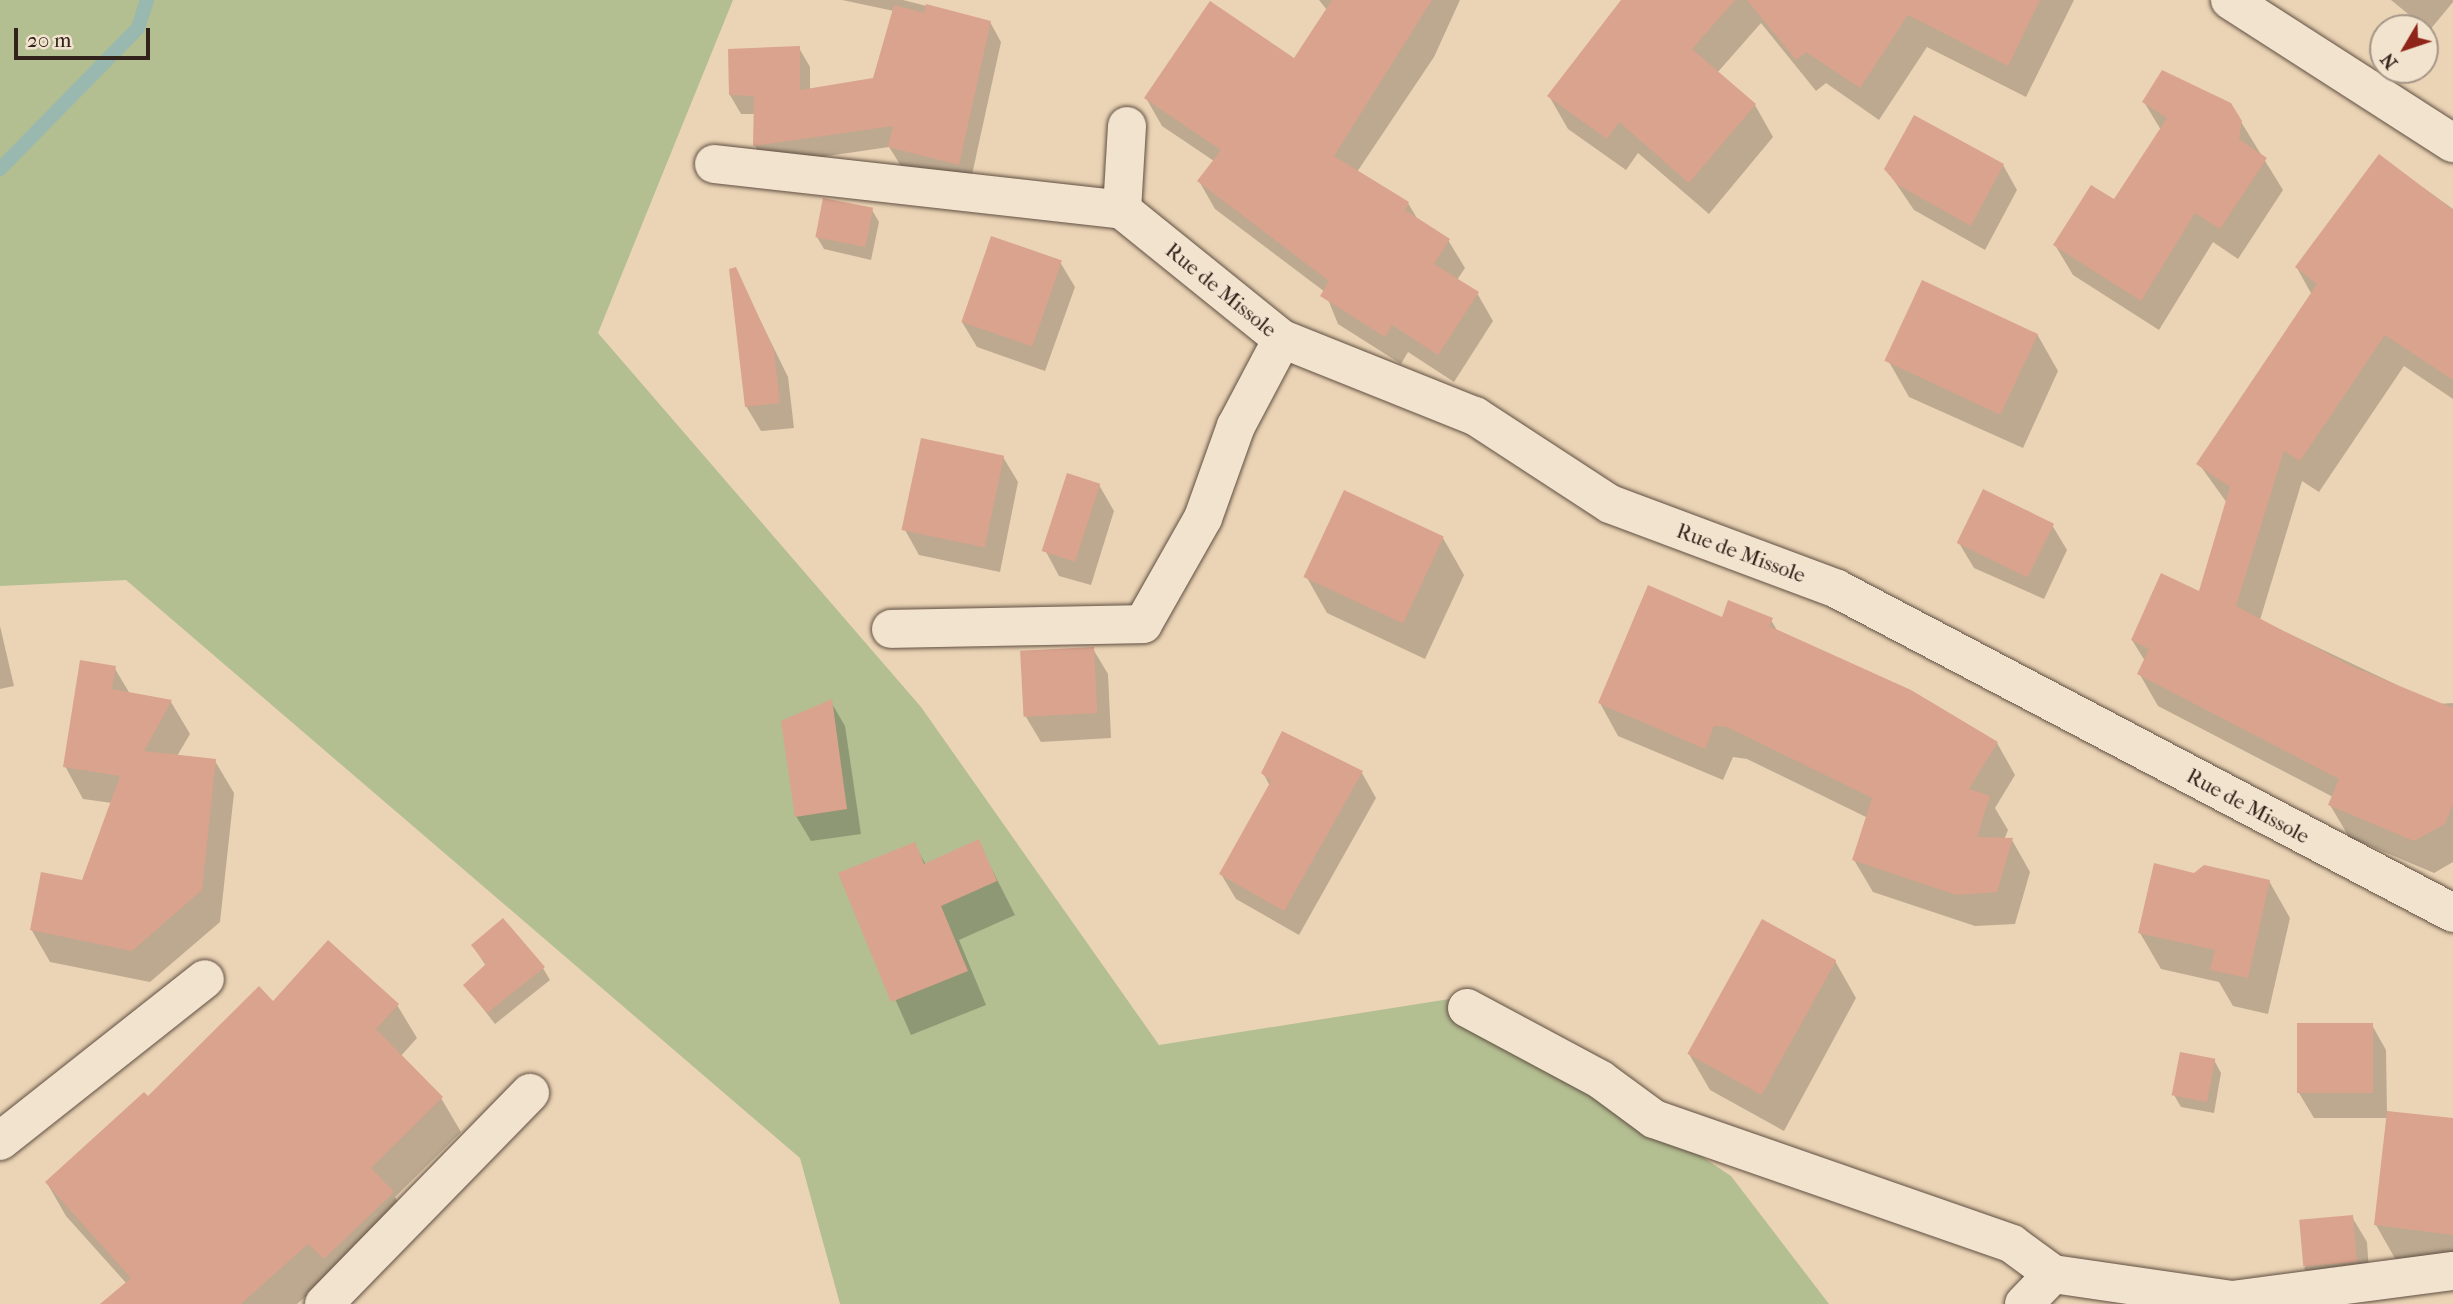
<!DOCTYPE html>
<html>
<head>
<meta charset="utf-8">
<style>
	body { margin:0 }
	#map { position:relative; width:2453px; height:1304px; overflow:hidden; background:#ebd4b5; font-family:"IM FELL French Canon",serif }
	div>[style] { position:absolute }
	.green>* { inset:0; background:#b3be91 }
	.shadow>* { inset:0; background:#0003 }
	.stream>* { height:14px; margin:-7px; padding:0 7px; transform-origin:7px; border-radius:7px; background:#98b8b0 }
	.building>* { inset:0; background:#daa38d; transform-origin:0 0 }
	.roads { filter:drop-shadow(0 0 2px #604f42) drop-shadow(0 0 2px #604f42) }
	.minor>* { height:38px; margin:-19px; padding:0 19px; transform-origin:19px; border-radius:19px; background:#f2e3cf }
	span { translate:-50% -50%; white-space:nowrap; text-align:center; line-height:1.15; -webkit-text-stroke:5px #f2e3cf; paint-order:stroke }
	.street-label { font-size:21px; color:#31231b }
	.north { position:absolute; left:2369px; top:14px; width:70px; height:70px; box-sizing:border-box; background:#f2e3cf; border:2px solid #a59687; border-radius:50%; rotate:231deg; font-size:19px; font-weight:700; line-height:28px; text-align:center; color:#31231b }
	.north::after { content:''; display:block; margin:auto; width:24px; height:32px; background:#8f2418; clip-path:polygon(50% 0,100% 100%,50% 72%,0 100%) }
	.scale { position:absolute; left:14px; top:28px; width:136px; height:32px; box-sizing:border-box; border:4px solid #31231b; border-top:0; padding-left:9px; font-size:21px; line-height:24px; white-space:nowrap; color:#31231b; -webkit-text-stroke:5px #f2e3cf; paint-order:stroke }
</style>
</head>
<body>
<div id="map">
	<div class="green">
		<div style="clip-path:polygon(0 0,733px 0,598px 333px,921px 707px,1159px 1045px,1462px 997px,1731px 1176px,1829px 1304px,840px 1304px,800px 1158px,126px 580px,0 586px)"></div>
	</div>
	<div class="shadow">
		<div style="clip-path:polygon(842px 0,903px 0,990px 22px,1001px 42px,970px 184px,901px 166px,889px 147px,766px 165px,755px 146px,755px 114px,741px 114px,730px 95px,799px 48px,810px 67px,810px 90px,874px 80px,894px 11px)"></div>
		<div style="clip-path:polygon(1319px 0,1460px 0,1434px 57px,1357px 172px,1408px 203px,1418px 220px,1448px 240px,1465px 268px,1457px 280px,1477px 293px,1493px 321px,1454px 382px,1408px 352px,1401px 364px,1338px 324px,1325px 292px,1215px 209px,1199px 181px,1214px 161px,1162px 126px,1146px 98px,1294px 60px,1327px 10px)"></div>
		<div style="clip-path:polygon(1623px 0,2074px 0,2026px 97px,1927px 47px,1879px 120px,1826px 83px,1816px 91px,1761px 23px,1717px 73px,1755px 105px,1773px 137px,1709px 214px,1638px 153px,1626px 170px,1568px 129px,1549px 96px)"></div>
		<div style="clip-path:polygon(2391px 0,2453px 0,2453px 2px,2429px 31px)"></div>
		<div style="clip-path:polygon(2144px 102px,2230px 104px,2283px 190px,2238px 259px,2213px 242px,2159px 330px,2073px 275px,2055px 245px,2115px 202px,2161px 130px)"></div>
		<div style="clip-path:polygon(2379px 156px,2453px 209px,2453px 399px,2404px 366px,2319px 492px,2302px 481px,2260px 620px,2437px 704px,2453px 703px,2453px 862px,2434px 873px,2349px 837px,2330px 805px,2333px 797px,2158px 706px,2139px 673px,2145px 661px,2132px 640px,2200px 593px,2227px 503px,2199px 464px,2312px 295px,2297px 268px)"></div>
		<div style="clip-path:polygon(2003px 165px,2017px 190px,1985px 250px,1914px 210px,1886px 169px)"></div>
		<div style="clip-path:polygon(872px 210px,879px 222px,871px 260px,824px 249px,817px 237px)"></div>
		<div style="clip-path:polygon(1060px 262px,1075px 287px,1045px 371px,977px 347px,962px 322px)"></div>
		<div style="clip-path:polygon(735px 269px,788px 377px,794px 428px,761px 431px,746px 406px)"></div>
		<div style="clip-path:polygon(2037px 334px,2058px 371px,2023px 448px,1909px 397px,1888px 360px)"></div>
		<div style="clip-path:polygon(1003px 457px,1018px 482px,1000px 572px,919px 555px,905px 530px)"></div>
		<div style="clip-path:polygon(1099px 485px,1114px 511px,1091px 585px,1059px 576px,1045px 550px)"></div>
		<div style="clip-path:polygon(2052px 525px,2067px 550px,2044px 599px,1974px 568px,1959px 543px)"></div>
		<div style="clip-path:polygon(1443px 538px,1464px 575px,1425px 659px,1327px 613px,1306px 576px)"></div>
		<div style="clip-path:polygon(1723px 619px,1771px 620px,1778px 632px,1997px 743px,2015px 775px,1995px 808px,2008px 830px,2004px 840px,2012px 840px,2030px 872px,2015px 924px,1975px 926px,1873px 892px,1854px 860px,1868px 818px,1747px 759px,1733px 757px,1723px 780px,1618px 736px,1600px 703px)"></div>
		<div style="clip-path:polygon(0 626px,14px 686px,0 689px)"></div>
		<div style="clip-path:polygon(1093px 649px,1108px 674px,1111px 738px,1041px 742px,1026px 717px)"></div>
		<div style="clip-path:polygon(114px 667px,130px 694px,171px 702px,190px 734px,177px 756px,215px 761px,234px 793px,220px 922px,150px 982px,50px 962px,31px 929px,84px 882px,112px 803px,83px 799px,65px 766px)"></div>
		<div style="clip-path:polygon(831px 702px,845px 726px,861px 834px,811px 841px,796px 816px)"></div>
		<div style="clip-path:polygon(1263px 773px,1362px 773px,1376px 798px,1299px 935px,1236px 899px,1221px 874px,1270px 786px)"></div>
		<div style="clip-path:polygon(978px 842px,1015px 915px,959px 940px,986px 1005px,911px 1035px,840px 874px,914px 844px,926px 865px)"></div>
		<div style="clip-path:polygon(2195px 875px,2269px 881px,2290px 918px,2268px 1014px,2233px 1006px,2219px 982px,2161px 969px,2140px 933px)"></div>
		<div style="clip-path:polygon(473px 946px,543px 968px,550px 980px,495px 1024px,465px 985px,486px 966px)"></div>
		<div style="clip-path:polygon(1835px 961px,1856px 998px,1784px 1131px,1710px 1090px,1689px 1054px)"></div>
		<div style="clip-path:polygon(273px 1003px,397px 1005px,417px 1038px,400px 1057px,441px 1098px,461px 1132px,395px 1197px,412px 1226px,328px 1277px,297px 1304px,127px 1304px,127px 1284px,66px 1216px,47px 1183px)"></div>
		<div style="clip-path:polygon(2372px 1025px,2386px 1050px,2387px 1112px,2453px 1120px,2453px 1268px,2397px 1262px,2376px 1225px,2388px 1118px,2314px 1118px,2299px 1093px)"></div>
		<div style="clip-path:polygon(2214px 1060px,2221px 1073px,2214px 1113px,2181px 1107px,2174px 1095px)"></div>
		<div style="clip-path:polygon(2352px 1217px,2367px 1242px,2370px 1286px,2319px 1293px,2304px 1268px)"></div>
	</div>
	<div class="stream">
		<div style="left:0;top:169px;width:197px;rotate:-45.6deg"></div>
		<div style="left:138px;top:28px;width:29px;rotate:-72deg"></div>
	</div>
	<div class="building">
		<div style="clip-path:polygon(1332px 0,1432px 0,1334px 156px,1409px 202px,1405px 210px,1450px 239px,1434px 264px,1479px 292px,1438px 355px,1392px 325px,1385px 337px,1320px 296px,1329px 281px,1197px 181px,1221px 150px,1144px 98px,1210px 1px,1294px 58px)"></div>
		<div style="clip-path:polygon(1621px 0,1735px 0,1692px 49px,1756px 104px,1689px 183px,1619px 122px,1607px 139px,1547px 96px)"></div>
		<div style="clip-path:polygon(1747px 0,2040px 0,2008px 66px,1908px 15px,1860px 88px,1806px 52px,1796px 60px)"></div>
		<div style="clip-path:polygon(926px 4px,991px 21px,959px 165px,888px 147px,893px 126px,753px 146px,754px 96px,729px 95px,728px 49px,800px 46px,800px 90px,873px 78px,894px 5px,924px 13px)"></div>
		<div style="clip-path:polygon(2162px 70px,2231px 103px,2242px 121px,2239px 139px,2267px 158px,2220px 229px,2195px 213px,2141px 301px,2053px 245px,2091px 185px,2114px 199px,2167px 118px,2142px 102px)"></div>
		<div style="clip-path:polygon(1914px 115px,2004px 164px,1971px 226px,1898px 185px,1884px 169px)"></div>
		<div style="clip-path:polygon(2379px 154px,2453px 210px,2453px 380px,2385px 335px,2300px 461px,2284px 451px,2236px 606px,2351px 666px,2453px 708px,2453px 804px,2445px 824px,2414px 841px,2328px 805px,2339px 779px,2137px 674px,2149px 649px,2131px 640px,2161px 573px,2199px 591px,2230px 487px,2196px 464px,2317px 284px,2295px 267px)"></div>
		<div style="left:823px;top:198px;width:51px;height:40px;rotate:11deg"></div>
		<div style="left:991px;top:236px;width:75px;height:91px;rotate:19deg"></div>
		<div style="clip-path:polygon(736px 267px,774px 350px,780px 403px,745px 407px,729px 269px)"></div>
		<div style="left:1922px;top:280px;width:128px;height:89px;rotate:25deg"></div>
		<div style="left:921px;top:438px;width:85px;height:94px;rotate:12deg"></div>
		<div style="left:1067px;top:473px;width:35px;height:82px;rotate:18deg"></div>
		<div style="left:1983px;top:489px;width:79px;height:60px;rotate:26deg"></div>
		<div style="left:1344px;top:490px;width:110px;height:96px;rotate:25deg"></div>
		<div style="clip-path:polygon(1648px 585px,1722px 617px,1728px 600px,1773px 618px,1769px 626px,1911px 690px,1998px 742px,1969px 789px,1990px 796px,1977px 837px,2013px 838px,1997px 892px,1956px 895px,1852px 860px,1872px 798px,1727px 727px,1714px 726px,1705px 749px,1598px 703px)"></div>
		<div style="left:1094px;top:647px;width:66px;height:74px;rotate:87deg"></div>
		<div style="clip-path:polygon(80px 660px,116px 666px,112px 689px,172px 700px,144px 751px,216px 759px,202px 890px,132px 951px,30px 930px,41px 872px,82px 880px,120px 776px,63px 767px)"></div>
		<div style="clip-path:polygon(832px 699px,847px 809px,795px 817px,781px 721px)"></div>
		<div style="clip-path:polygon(1282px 731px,1363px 771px,1284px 911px,1219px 874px,1271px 781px,1261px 773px)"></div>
		<div style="clip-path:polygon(979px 839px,997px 881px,941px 906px,968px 971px,891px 1002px,838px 873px,915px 842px,924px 864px)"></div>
		<div style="clip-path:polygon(2154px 863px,2194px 873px,2204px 865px,2270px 880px,2248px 978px,2210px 970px,2215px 950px,2138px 933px)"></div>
		<div style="clip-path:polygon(503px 918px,545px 967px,487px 1013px,463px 985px,486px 964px,471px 945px)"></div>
		<div style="left:1762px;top:919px;width:85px;height:154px;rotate:29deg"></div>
		<div style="clip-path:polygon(328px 940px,399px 1004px,376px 1029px,443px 1097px,371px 1168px,394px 1192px,324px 1259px,308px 1244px,241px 1304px,100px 1304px,131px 1278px,45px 1182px,144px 1092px,148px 1096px,259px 986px,273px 1001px)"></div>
		<div style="left:2297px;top:1023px;width:76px;height:70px"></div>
		<div style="left:2180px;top:1052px;width:36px;height:44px;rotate:11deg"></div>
		<div style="clip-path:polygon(2387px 1111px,2453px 1118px,2453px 1235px,2374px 1225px)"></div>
		<div style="left:2353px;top:1215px;width:47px;height:54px;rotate:85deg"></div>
	</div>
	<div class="roads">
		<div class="minor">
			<div style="left:2230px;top:0;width:265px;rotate:32.7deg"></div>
			<div style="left:1127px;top:126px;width:84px;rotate:93.4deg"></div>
			<div style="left:1122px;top:210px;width:206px;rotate:38.9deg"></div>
			<div style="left:1282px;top:339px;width:208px;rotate:21.8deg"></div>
			<div style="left:1475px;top:416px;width:161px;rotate:33.1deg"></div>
			<div style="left:1610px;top:504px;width:242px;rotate:20.5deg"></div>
			<div style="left:1837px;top:589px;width:696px;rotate:27.74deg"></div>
			<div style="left:714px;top:164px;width:411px;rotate:6.4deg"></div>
			<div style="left:891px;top:629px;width:252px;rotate:-1.1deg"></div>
			<div style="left:1143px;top:624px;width:122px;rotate:-60.5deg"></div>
			<div style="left:1203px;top:518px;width:98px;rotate:-70.3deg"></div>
			<div style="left:1236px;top:426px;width:98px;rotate:-62.1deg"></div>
			<div style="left:1467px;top:1008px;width:152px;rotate:28.2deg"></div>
			<div style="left:1601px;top:1080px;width:66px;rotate:36.3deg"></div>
			<div style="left:1654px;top:1119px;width:379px;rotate:19.2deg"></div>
			<div style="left:2012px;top:1244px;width:51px;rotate:36.2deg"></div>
			<div style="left:0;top:1141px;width:261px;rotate:-38.3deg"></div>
			<div style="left:324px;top:1304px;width:295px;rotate:-45.7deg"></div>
			<div style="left:2024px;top:1304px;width:42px;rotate:-46deg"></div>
			<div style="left:2053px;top:1274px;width:181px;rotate:8.3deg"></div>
			<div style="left:2232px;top:1300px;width:223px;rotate:-7.5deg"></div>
		</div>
	</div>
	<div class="street-label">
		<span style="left:1221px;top:290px;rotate:39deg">Rue de Missole</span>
		<span style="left:1741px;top:553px;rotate:20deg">Rue de Missole</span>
		<span style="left:2248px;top:806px;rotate:28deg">Rue de Missole</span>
	</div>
	<div class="north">N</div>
	<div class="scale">20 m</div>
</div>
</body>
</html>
